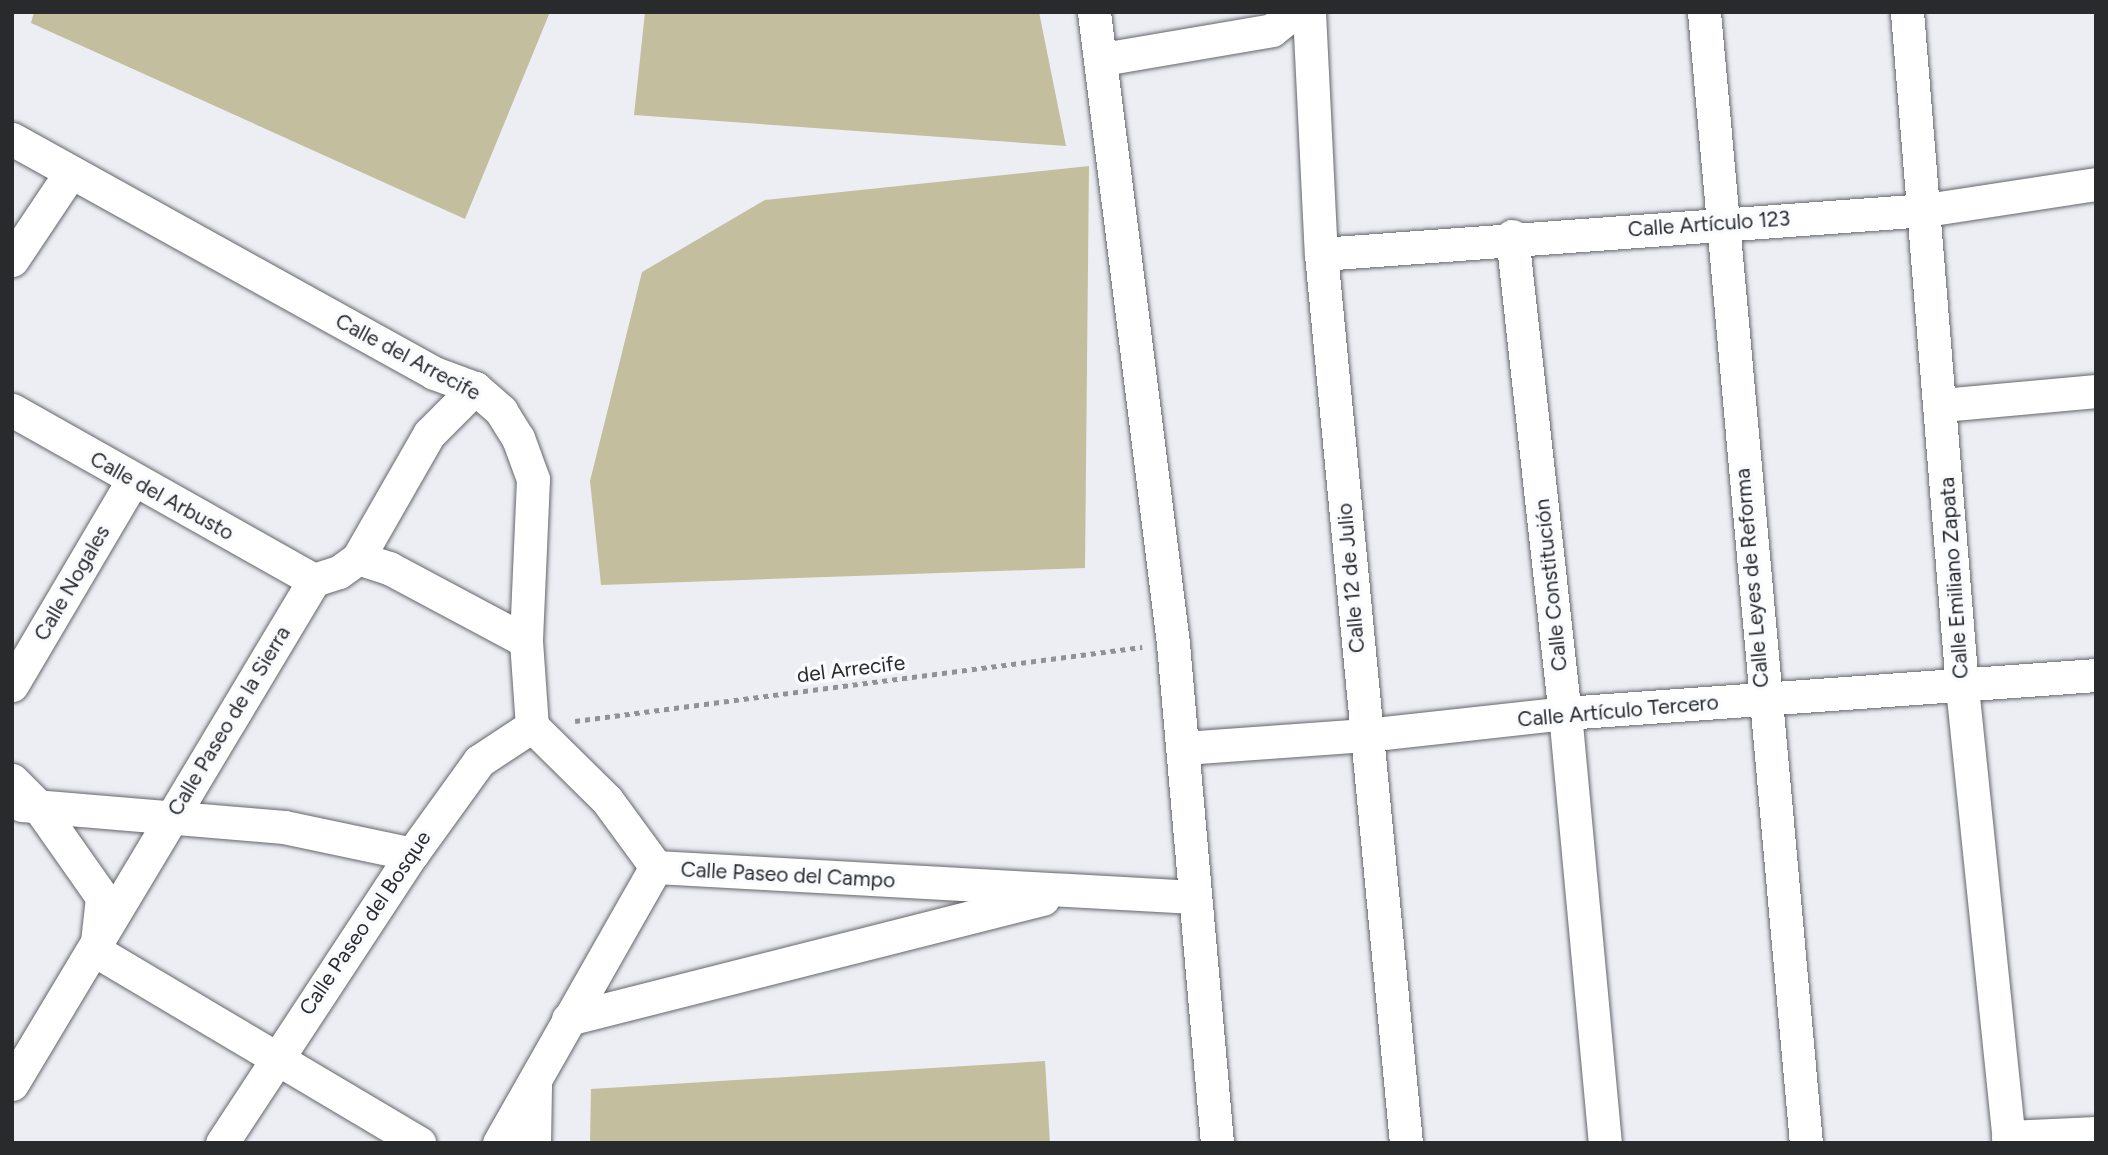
<!DOCTYPE html>
<html>
<head>
<meta charset="utf-8">
<style>
	body { margin:0 }
	#map { position:relative; width:2108px; height:1155px; overflow:hidden; background:#eceef4; font-family:Figtree,sans-serif }
	div>[style] { position:absolute }
	.green>* { inset:0; background:#c3bf9e }
	.path>* { height:4.5px; margin-top:-2.25px; transform-origin:0; background:repeating-linear-gradient(90deg,#919296 0 5px,transparent 0 10px) }
	.roads { filter:drop-shadow(0 0 2px #64666b) drop-shadow(0 0 2px #64666b) }
	.street>* { height:33px; margin:-16.5px; padding:0 16.5px; transform-origin:16.5px; border-radius:16.5px; background:#fff }
	span { translate:-50% -50%; white-space:nowrap; text-align:center; line-height:1.15; -webkit-text-stroke:7px #fafbff; paint-order:stroke }
	.street-label { font-size:21px; color:#292a2c }
	.frame { position:absolute; inset:0; border:14px solid #292a2c; pointer-events:none }
</style>
</head>
<body>
<div id="map">
	<div class="green">
		<div style="clip-path:polygon(34px 12px,550px 12px,465px 219px,31px 23px)"></div>
		<div style="clip-path:polygon(645px 12px,1039px 12px,1066px 146px,634px 115px)"></div>
		<div style="clip-path:polygon(1089px 166px,1085px 568px,601px 585px,590px 481px,642px 272px,765px 200px)"></div>
		<div style="clip-path:polygon(1045px 1061px,1050px 1143px,590px 1143px,591px 1089px)"></div>
	</div>
	<div class="path">
		<div style="left:575px;top:721px;width:572px;rotate:-7.44deg"></div>
	</div>
	<div class="roads">
		<div class="street">
			<div style="left:1094px;top:12px;width:637px;rotate:82.87deg"></div>
			<div style="left:1173px;top:644px;width:501px;rotate:84.96deg"></div>
			<div style="left:1309px;top:12px;width:242px;rotate:87.2deg"></div>
			<div style="left:1321px;top:254px;width:893px;rotate:84.54deg"></div>
			<div style="left:1704px;top:12px;width:1136px;rotate:84.85deg"></div>
			<div style="left:1907px;top:12px;width:677px;rotate:85.34deg"></div>
			<div style="left:1962px;top:687px;width:458px;rotate:84.1deg"></div>
			<div style="left:1103px;top:59px;width:171px;rotate:-9.7deg"></div>
			<div style="left:1272px;top:30px;width:28px;rotate:-39deg"></div>
			<div style="left:12px;top:139px;width:483px;rotate:29deg"></div>
			<div style="left:434px;top:373px;width:44px;rotate:20.1deg"></div>
			<div style="left:475px;top:388px;width:35px;rotate:41deg"></div>
			<div style="left:501px;top:411px;width:32px;rotate:58deg"></div>
			<div style="left:518px;top:438px;width:44px;rotate:69.9deg"></div>
			<div style="left:533px;top:479px;width:162px;rotate:92.5deg"></div>
			<div style="left:526px;top:641px;width:85px;rotate:86deg"></div>
			<div style="left:532px;top:726px;width:105px;rotate:44.6deg"></div>
			<div style="left:607px;top:800px;width:83px;rotate:53.8deg"></div>
			<div style="left:1512px;top:236px;width:480px;rotate:83.7deg"></div>
			<div style="left:1565px;top:713px;width:432px;rotate:84.7deg"></div>
			<div style="left:1321px;top:254px;width:607px;rotate:-4.16deg"></div>
			<div style="left:1926px;top:210px;width:172px;rotate:-8.7deg"></div>
			<div style="left:12px;top:260px;width:106px;rotate:-56.2deg"></div>
			<div style="left:1942px;top:405px;width:155px;rotate:-5.2deg"></div>
			<div style="left:12px;top:410px;width:347px;rotate:29.4deg"></div>
			<div style="left:358px;top:558px;width:33px;rotate:18deg"></div>
			<div style="left:389px;top:568px;width:155px;rotate:28.1deg"></div>
			<div style="left:12px;top:685px;width:237px;rotate:-59.5deg"></div>
			<div style="left:1184px;top:748px;width:182px;rotate:-4.1deg"></div>
			<div style="left:1366px;top:735px;width:200px;rotate:-6.3deg"></div>
			<div style="left:1565px;top:713px;width:532px;rotate:-4.09deg"></div>
			<div style="left:12px;top:780px;width:37px;rotate:45deg"></div>
			<div style="left:38px;top:806px;width:111px;rotate:54.9deg"></div>
			<div style="left:102px;top:897px;width:54px;rotate:96.3deg"></div>
			<div style="left:96px;top:951px;width:376px;rotate:30.7deg"></div>
			<div style="left:22px;top:805px;width:263px;rotate:4.8deg"></div>
			<div style="left:284px;top:827px;width:131px;rotate:11.9deg"></div>
			<div style="left:656px;top:867px;width:539px;rotate:3.19deg"></div>
			<div style="left:568px;top:1019px;width:490px;rotate:-14.2deg"></div>
			<div style="left:12px;top:1084px;width:588px;rotate:-59.07deg"></div>
			<div style="left:314px;top:580px;width:26px;rotate:-18deg"></div>
			<div style="left:339px;top:572px;width:24px;rotate:-36deg"></div>
			<div style="left:358px;top:558px;width:143px;rotate:-60.2deg"></div>
			<div style="left:429px;top:434px;width:65px;rotate:-45deg"></div>
			<div style="left:2008px;top:1137px;width:88px;rotate:-2.6deg"></div>
			<div style="left:222px;top:1143px;width:346px;rotate:-56.7deg"></div>
			<div style="left:412px;top:854px;width:115px;rotate:-54.2deg"></div>
			<div style="left:479px;top:761px;width:64px;rotate:-33.4deg"></div>
			<div style="left:499px;top:1143px;width:318px;rotate:-60.4deg"></div>
			<div style="left:534px;top:1143px;width:60px;rotate:-89deg"></div>
		</div>
	</div>
	<div class="street-label">
		<span style="left:1709px;top:224px;rotate:-4deg">Calle Artículo 123</span>
		<span style="left:408px;top:357px;rotate:28deg">Calle del Arrecife</span>
		<span style="left:162px;top:496px;rotate:29deg">Calle del Arbusto</span>
		<span style="left:1351px;top:578px;rotate:-95deg">Calle 12 de Julio</span>
		<span style="left:1752px;top:578px;rotate:-95deg">Calle Leyes de Reforma</span>
		<span style="left:1954px;top:578px;rotate:-94deg">Calle Emiliano Zapata</span>
		<span style="left:72px;top:583px;rotate:-60deg">Calle Nogales</span>
		<span style="left:1551px;top:585px;rotate:-96deg">Calle Constitución</span>
		<span style="left:851px;top:669px;rotate:-7deg">del Arrecife</span>
		<span style="left:1618px;top:711px;rotate:-5deg">Calle Artículo Tercero</span>
		<span style="left:229px;top:721px;rotate:-59deg">Calle Paseo de la Sierra</span>
		<span style="left:788px;top:875px;rotate:3deg">Calle Paseo del Campo</span>
		<span style="left:365px;top:923px;rotate:-56deg">Calle Paseo del Bosque</span>
	</div>
	<div class="frame"></div>
</div>
</body>
</html>
